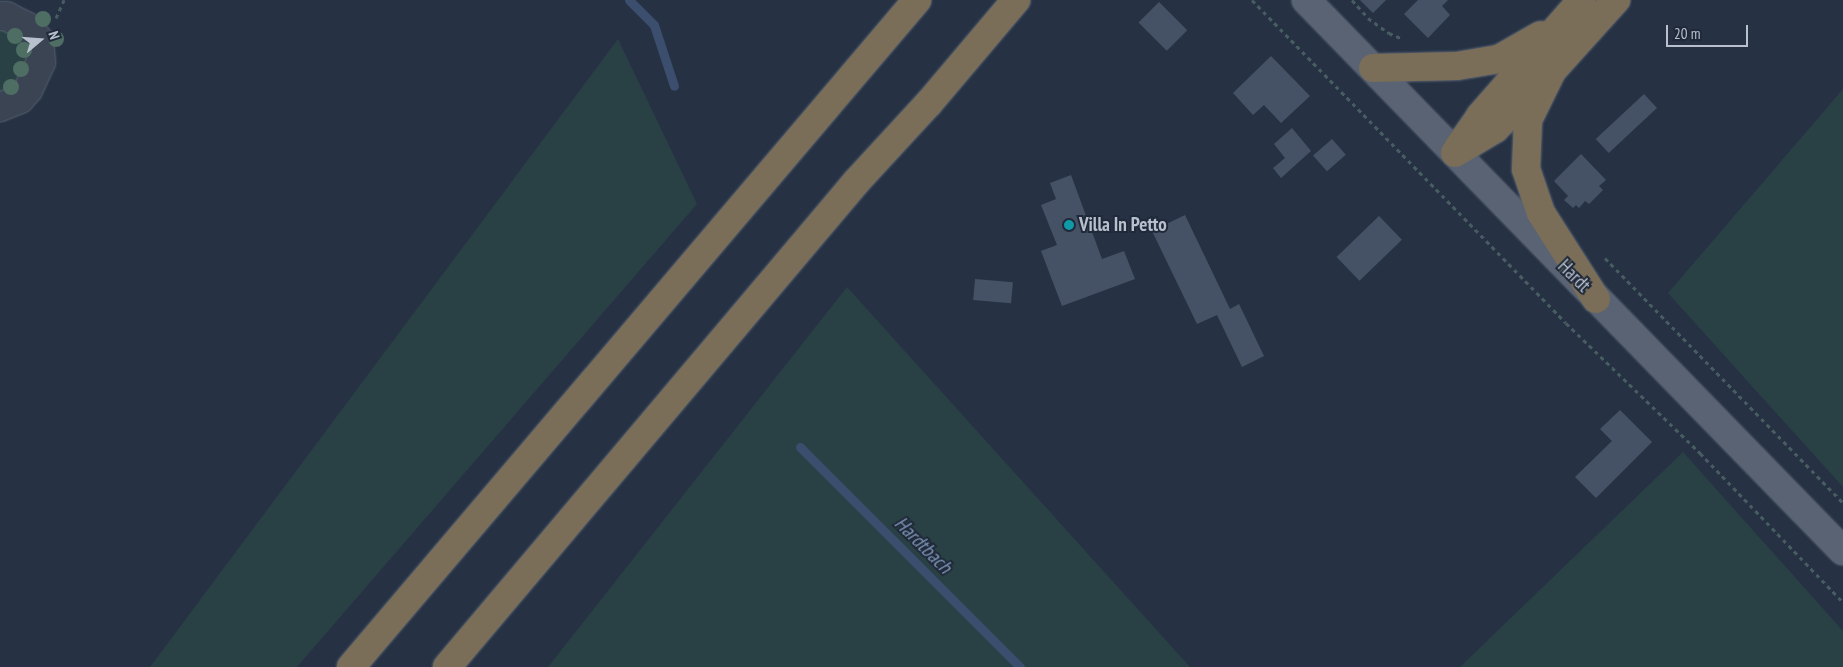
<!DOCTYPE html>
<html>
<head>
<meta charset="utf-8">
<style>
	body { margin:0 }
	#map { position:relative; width:1843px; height:667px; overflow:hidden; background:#263244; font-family:"PT Sans Narrow",sans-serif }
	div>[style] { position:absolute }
	.green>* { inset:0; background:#294145 }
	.stream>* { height:9px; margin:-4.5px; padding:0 4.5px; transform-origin:4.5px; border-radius:4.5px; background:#3c4e6d }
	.building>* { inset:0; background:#455266; transform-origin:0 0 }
	.path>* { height:3px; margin-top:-1.5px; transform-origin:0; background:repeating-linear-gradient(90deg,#475d61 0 4px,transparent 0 8px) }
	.roads { filter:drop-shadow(0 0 1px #596271) drop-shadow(0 0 1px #596271) }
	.minor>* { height:28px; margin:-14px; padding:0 14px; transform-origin:14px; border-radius:14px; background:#3b4453 }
	.primary>* { height:28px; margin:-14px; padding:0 14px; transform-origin:14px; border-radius:14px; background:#596373 }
	.motorway>* { height:28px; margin:-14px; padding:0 14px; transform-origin:14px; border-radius:14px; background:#7a6e58 }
	.trees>* { width:16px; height:16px; margin:-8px; border-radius:50%; background:#4e6e63 }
	.dots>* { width:14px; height:14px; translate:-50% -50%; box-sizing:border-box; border:2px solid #1f2939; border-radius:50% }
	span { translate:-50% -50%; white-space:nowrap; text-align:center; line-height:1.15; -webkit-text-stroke:4px #1f2939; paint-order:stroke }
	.poi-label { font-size:19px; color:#b8c0cd; font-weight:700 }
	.left { translate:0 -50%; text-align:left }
	.street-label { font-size:19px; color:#b8c0cd }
	.water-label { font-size:20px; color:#7f94b5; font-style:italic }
	.north { position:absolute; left:15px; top:15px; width:50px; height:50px; -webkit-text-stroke:4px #1f2939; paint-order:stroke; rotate:72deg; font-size:14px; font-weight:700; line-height:20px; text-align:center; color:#b8c0cd }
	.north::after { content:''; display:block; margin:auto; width:18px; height:22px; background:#b8c0cd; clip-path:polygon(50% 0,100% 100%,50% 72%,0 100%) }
	.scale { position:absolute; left:1666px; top:25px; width:82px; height:22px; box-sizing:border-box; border:2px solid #b8c0cd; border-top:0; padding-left:6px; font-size:15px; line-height:18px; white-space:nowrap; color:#b8c0cd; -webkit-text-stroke:4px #1f2939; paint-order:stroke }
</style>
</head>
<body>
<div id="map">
	<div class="green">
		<div style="clip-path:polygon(0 24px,26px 38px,31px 57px,16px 91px,0 97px)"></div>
		<div style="clip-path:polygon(618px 39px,697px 204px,297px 667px,150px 667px)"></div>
		<div style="clip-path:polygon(1843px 89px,1843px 487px,1668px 293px)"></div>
		<div style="clip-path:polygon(847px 287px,1190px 667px,548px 667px)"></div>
		<div style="clip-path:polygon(1683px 452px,1843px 631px,1843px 667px,1460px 667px)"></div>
	</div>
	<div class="stream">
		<div style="left:629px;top:0;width:35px;rotate:45deg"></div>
		<div style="left:654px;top:25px;width:64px;rotate:71.8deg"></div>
		<div style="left:800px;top:447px;width:311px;rotate:45deg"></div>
	</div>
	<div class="building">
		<div style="clip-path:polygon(1360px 0,1386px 0,1373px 13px)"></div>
		<div style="clip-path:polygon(1418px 0,1448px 0,1442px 6px,1450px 15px,1428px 38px,1404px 14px)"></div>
		<div style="left:1159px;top:2px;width:40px;height:29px;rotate:45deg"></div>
		<div style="clip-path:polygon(1271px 56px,1310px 96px,1281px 123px,1264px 105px,1253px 115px,1233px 93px)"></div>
		<div style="left:1644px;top:94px;width:19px;height:66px;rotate:47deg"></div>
		<div style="clip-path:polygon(1292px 128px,1311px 151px,1281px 178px,1273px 168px,1285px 158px,1274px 144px)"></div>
		<div style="left:1332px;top:139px;width:21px;height:25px;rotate:49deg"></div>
		<div style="clip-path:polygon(1581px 154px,1606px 180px,1599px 186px,1603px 190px,1589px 204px,1585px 201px,1579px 208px,1576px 205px,1573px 208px,1564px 200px,1568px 196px,1554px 181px)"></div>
		<div style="clip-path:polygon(1071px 175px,1102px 259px,1124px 251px,1135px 279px,1062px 306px,1041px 251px,1057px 245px,1041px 205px,1056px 199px,1050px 183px)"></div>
		<div style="clip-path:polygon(1185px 215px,1230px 309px,1239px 304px,1264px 356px,1242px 367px,1217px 315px,1197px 324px,1152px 231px)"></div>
		<div style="left:1379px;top:216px;width:33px;height:59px;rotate:46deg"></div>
		<div style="left:975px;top:279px;width:38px;height:21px;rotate:5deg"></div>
		<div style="clip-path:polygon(1620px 410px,1652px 442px,1596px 498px,1575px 477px,1612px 441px,1600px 429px)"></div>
	</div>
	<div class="path">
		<div style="left:1252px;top:0;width:450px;rotate:45.8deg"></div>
		<div style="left:1566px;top:323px;width:187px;rotate:44.1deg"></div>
		<div style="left:1700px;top:453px;width:207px;rotate:46.2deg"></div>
		<div style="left:1352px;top:0;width:24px;rotate:48deg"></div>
		<div style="left:1368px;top:18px;width:26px;rotate:36deg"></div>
		<div style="left:1389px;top:33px;width:13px;rotate:23deg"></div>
		<div style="left:56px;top:18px;width:20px;rotate:-66deg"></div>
		<div style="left:1605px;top:258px;width:342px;rotate:45.8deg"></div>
	</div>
	<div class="roads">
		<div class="minor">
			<div style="left:0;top:16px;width:6px"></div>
			<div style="left:6px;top:16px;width:22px;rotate:27deg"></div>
			<div style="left:26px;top:26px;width:19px;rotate:47deg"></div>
			<div style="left:39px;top:40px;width:22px;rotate:85deg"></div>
			<div style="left:41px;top:62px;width:31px;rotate:115deg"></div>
			<div style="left:28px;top:90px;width:12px;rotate:132deg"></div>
			<div style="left:20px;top:99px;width:22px;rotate:158deg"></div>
		</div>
		<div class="primary">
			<div style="left:1306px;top:0;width:769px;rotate:45.74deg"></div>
		</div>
		<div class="motorway">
			<div style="left:1373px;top:68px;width:84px;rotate:-1.4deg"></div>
			<div style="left:1457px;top:66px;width:43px;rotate:-9.5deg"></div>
			<div style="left:1499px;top:59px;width:48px;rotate:-29.7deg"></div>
			<div style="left:1552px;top:71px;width:55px;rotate:116.1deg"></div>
			<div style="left:1528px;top:120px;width:49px;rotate:92.3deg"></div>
			<div style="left:1526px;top:169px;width:46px;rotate:71.2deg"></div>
			<div style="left:1541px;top:213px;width:102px;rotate:57.4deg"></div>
			<div style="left:1458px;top:148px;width:39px;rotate:-55deg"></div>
			<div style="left:1480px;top:116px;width:154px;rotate:-48.7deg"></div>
			<div style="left:1455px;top:153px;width:47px;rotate:-31deg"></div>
			<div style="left:1495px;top:129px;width:81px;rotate:-45.5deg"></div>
			<div style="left:1552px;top:71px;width:96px;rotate:-48deg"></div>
			<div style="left:351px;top:667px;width:875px;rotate:-49.68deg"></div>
			<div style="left:447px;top:667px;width:636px;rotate:-49.85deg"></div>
			<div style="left:857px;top:181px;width:106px;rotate:-47.3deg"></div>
			<div style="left:929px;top:103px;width:135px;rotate:-49.8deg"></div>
		</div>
	</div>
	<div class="trees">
		<div style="left:43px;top:19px"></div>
		<div style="left:15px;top:36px"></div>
		<div style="left:56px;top:39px"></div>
		<div style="left:24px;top:50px"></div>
		<div style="left:21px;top:69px"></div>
		<div style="left:11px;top:87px"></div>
	</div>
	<div class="dots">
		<div style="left:1069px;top:225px;background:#0f9aa8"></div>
	</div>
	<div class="poi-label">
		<span class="left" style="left:1079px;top:225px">Villa In Petto</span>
	</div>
	<div class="street-label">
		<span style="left:1574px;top:276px;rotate:45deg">Hardt</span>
	</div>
	<div class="water-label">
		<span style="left:923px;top:545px;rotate:45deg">Hardtbach</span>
	</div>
	<div class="north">N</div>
	<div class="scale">20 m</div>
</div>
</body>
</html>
